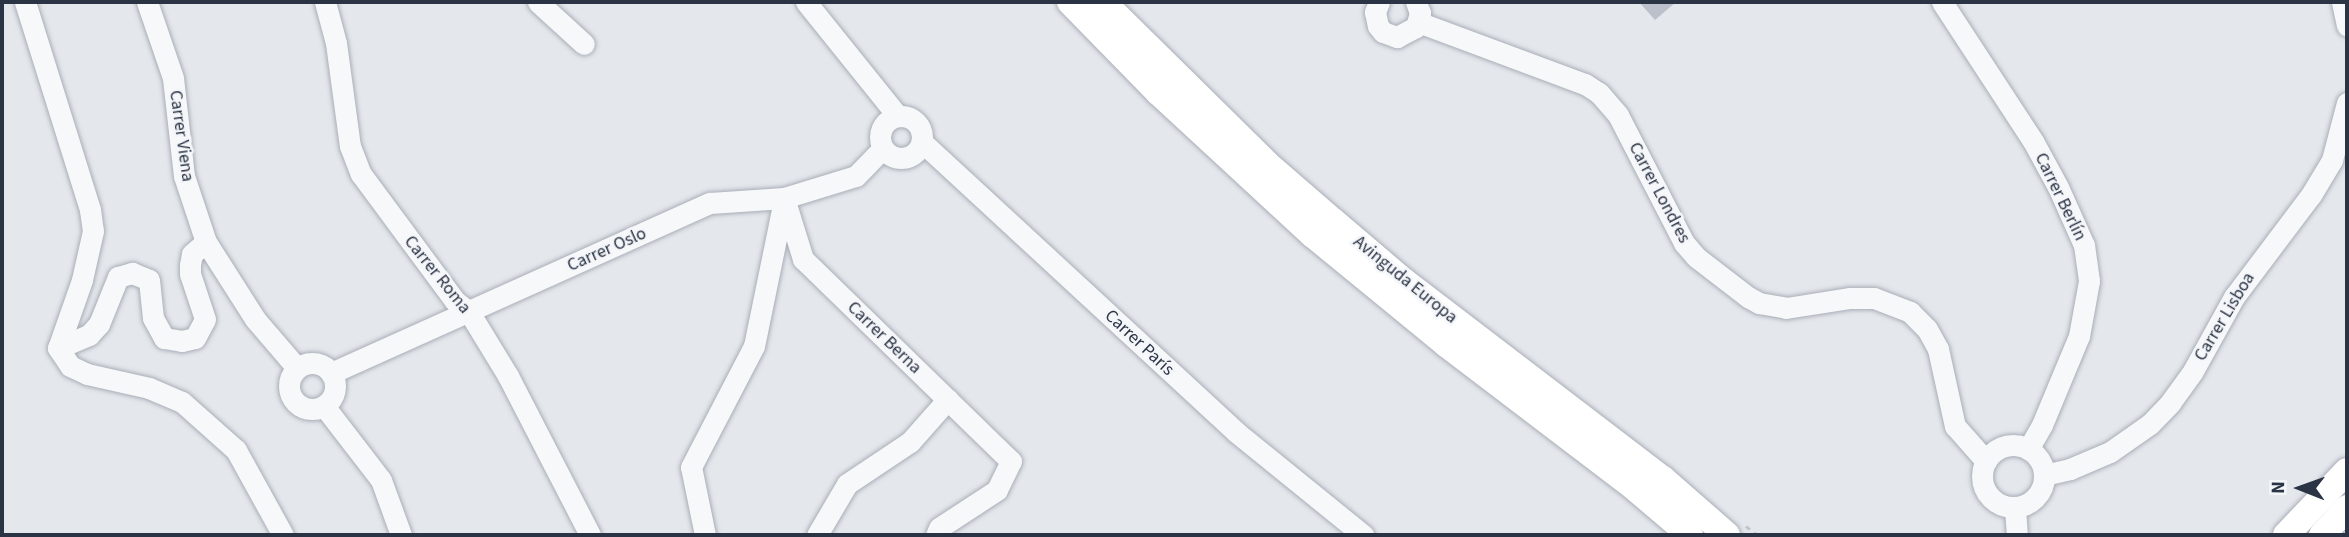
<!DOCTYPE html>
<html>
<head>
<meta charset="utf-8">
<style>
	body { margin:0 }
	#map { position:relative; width:2349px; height:537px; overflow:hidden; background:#e4e7ec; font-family:"Source Sans 3",sans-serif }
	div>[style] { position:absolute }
	.building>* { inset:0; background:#bbc0ca }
	.path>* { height:2.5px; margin-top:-1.25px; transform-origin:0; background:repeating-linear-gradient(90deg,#c2c5cb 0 5px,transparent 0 10px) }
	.roads { filter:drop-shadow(0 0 2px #a9aeb7) drop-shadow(0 0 2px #a9aeb7) }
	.minor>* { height:21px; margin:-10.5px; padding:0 10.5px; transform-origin:10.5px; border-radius:10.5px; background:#f7f8fa }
	.minor>.ring { margin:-10.5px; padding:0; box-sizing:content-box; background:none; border:21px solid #f7f8fa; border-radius:50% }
	.major>* { height:26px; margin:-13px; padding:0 13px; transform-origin:13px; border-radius:13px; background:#fff }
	span { translate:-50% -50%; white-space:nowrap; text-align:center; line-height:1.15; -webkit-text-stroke:5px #f4f6f9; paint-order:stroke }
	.street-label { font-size:18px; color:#2b3445 }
	.frame { position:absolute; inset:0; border:4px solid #2b3445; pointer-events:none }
	.north { position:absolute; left:2265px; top:453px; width:70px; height:70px; -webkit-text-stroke:5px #f4f6f9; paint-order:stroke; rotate:271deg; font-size:19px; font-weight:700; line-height:28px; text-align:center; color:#2b3445 }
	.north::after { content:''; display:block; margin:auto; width:24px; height:32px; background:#2b3445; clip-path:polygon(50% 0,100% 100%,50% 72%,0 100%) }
</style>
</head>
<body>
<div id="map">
	<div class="building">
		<div style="clip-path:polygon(1639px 2px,1676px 2px,1655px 20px)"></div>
	</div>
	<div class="path">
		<div style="left:1746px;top:526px;width:14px;rotate:39deg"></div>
	</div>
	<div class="roads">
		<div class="minor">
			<div style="left:25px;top:2px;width:218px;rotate:72.6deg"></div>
			<div style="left:90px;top:210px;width:21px;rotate:82deg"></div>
			<div style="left:93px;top:231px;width:50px;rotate:102.7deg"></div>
			<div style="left:82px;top:280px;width:72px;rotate:109.4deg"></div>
			<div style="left:58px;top:348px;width:22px;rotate:56deg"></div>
			<div style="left:70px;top:366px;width:19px;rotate:25deg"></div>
			<div style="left:87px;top:374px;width:64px;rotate:12.7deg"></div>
			<div style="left:149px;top:388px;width:36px;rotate:23deg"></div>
			<div style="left:182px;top:402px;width:72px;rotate:41.6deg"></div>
			<div style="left:236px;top:450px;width:97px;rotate:61.1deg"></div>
			<div style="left:147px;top:2px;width:80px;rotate:71.1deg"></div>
			<div style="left:173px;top:78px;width:99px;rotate:83.6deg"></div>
			<div style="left:184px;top:176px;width:70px;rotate:71.6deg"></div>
			<div style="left:206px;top:242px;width:91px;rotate:57.5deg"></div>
			<div style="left:255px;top:319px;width:65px;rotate:49.4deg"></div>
			<div style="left:325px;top:2px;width:42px;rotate:75deg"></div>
			<div style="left:336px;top:43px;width:104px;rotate:82.3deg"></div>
			<div style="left:350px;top:146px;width:30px;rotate:69deg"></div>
			<div style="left:361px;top:174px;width:158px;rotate:53.5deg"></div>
			<div style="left:455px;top:301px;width:18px;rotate:38deg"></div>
			<div style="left:469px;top:312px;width:75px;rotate:58.6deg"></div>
			<div style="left:508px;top:376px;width:179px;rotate:62.7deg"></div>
			<div style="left:538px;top:2px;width:62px;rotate:42.4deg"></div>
			<div style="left:806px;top:2px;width:145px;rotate:51.2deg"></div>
			<div style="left:1379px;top:2px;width:11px;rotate:112deg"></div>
			<div style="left:1375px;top:12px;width:14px;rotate:78deg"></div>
			<div style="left:1378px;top:26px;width:8px;rotate:50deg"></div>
			<div style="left:1383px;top:32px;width:15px;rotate:20deg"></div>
			<div style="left:1397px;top:37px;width:21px;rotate:-28deg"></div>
			<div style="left:1416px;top:27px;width:15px;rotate:-74deg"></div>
			<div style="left:1420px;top:13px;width:12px;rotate:-110deg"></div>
			<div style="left:1942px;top:2px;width:166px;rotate:56.8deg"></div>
			<div style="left:2033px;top:141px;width:52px;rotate:61.5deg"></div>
			<div style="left:2058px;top:187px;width:64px;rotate:65.9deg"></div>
			<div style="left:2084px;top:245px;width:36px;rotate:82deg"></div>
			<div style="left:2089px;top:281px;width:56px;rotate:100.3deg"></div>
			<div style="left:2079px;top:336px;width:96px;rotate:112.6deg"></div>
			<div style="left:2042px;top:425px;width:28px;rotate:120deg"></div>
			<div style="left:2342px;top:2px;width:24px;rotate:78deg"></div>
			<div style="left:1418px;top:22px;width:178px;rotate:20.4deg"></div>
			<div style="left:1585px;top:84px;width:17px;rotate:33deg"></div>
			<div style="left:1599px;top:93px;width:29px;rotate:49deg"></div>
			<div style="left:1618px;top:115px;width:144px;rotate:62.7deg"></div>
			<div style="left:1684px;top:243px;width:18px;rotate:49deg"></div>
			<div style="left:1696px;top:257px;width:66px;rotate:37.6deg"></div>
			<div style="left:1748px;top:297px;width:13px;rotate:29deg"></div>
			<div style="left:1759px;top:303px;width:27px;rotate:10deg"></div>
			<div style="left:1786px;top:308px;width:65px;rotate:-8.9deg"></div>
			<div style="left:1850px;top:298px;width:24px"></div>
			<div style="left:1874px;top:298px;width:39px;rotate:21deg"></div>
			<div style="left:1910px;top:312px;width:24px;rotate:45deg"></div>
			<div style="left:1927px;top:329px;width:23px;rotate:61deg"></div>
			<div style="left:1938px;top:349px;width:79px;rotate:77.6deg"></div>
			<div style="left:1955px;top:426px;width:47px;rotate:48.5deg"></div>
			<div class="ring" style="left:880px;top:116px;width:21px;height:21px"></div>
			<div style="left:922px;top:142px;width:427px;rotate:42.7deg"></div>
			<div style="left:1236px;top:432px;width:164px;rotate:39deg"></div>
			<div style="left:784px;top:198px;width:64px;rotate:72.7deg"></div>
			<div style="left:803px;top:259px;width:290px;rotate:44.2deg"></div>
			<div style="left:1011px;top:461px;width:32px;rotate:116deg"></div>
			<div style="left:997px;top:490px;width:69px;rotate:146.8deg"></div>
			<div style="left:939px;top:528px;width:8px;rotate:113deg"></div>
			<div style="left:58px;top:348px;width:34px;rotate:-23deg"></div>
			<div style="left:89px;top:335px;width:15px;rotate:-48deg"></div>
			<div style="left:99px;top:324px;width:51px;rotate:-68deg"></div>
			<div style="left:118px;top:277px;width:15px;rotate:-16deg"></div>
			<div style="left:132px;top:273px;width:18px;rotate:22deg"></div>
			<div style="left:149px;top:280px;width:38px;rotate:84deg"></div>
			<div style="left:153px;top:318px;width:23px;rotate:61deg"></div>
			<div style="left:164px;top:338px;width:18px;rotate:9deg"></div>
			<div style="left:182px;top:341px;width:13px;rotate:-13deg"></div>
			<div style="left:195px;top:338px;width:21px;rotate:-62deg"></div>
			<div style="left:205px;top:319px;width:47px;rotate:-108.4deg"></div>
			<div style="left:190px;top:274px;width:9px;rotate:-90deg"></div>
			<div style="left:190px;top:265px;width:11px;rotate:-80deg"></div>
			<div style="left:192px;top:254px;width:18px;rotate:-41deg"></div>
			<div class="ring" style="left:289px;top:363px;width:25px;height:25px"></div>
			<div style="left:331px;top:373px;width:415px;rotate:-24.2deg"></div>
			<div style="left:710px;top:203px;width:74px;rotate:-3.9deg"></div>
			<div style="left:784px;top:198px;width:75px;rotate:-17deg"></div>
			<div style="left:856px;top:176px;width:39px;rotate:-46deg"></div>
			<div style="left:324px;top:406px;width:93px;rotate:52.4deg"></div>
			<div style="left:381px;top:480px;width:59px;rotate:70deg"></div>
			<div class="ring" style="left:1982px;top:445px;width:41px;height:41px"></div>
			<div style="left:2044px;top:475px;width:27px;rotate:-13deg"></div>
			<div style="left:2070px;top:469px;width:43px;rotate:-23deg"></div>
			<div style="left:2110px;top:452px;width:49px;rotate:-35deg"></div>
			<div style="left:2150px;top:424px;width:29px;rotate:-46deg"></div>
			<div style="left:2170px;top:403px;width:39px;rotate:-54deg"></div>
			<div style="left:2193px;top:371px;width:85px;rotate:-61deg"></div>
			<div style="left:2234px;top:297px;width:128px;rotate:-53deg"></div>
			<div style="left:2311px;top:195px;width:41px;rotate:-59deg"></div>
			<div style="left:2332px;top:160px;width:59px;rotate:-75.3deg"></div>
			<div style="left:2015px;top:508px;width:27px;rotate:86deg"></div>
			<div style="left:705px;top:535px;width:69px;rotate:-101.6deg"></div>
			<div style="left:691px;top:467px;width:136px;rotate:-62.5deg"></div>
			<div style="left:754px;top:346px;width:149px;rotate:-78.4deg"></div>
			<div style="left:817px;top:535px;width:59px;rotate:-59.5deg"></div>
			<div style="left:847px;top:484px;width:76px;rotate:-33.7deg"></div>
			<div style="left:910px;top:442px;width:57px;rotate:-48.5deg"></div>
		</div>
		<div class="major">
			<div style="left:1070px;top:2px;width:126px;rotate:45.6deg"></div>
			<div style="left:1158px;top:92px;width:211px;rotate:42.7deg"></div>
			<div style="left:1313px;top:235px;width:172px;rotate:39.3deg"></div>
			<div style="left:1446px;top:344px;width:239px;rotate:37.3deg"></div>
			<div style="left:1636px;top:489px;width:71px;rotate:40.4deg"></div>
			<div style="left:1103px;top:2px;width:229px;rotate:44.6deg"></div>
			<div style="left:1266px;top:163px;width:89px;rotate:40.9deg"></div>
			<div style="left:1333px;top:221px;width:94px;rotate:40.3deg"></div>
			<div style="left:1405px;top:282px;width:325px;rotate:37.4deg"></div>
			<div style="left:1663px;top:479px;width:85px;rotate:41.2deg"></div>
			<div style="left:2286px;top:535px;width:88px;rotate:-46.4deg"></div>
			<div style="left:2322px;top:535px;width:37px;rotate:-47deg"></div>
		</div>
	</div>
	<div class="street-label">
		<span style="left:181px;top:136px;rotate:82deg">Carrer Viena</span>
		<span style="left:1659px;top:193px;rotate:62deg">Carrer Londres</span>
		<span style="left:2060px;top:197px;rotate:64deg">Carrer Berlín</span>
		<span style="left:607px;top:250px;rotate:-24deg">Carrer Oslo</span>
		<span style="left:437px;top:275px;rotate:51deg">Carrer Roma</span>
		<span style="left:1405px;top:280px;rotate:39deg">Avinguda Europa</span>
		<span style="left:2225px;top:317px;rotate:-59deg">Carrer Lisboa</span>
		<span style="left:884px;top:338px;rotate:44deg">Carrer Berna</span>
		<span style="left:1139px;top:343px;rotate:43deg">Carrer París</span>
	</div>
	<div class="frame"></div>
	<div class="north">N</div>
</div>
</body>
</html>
